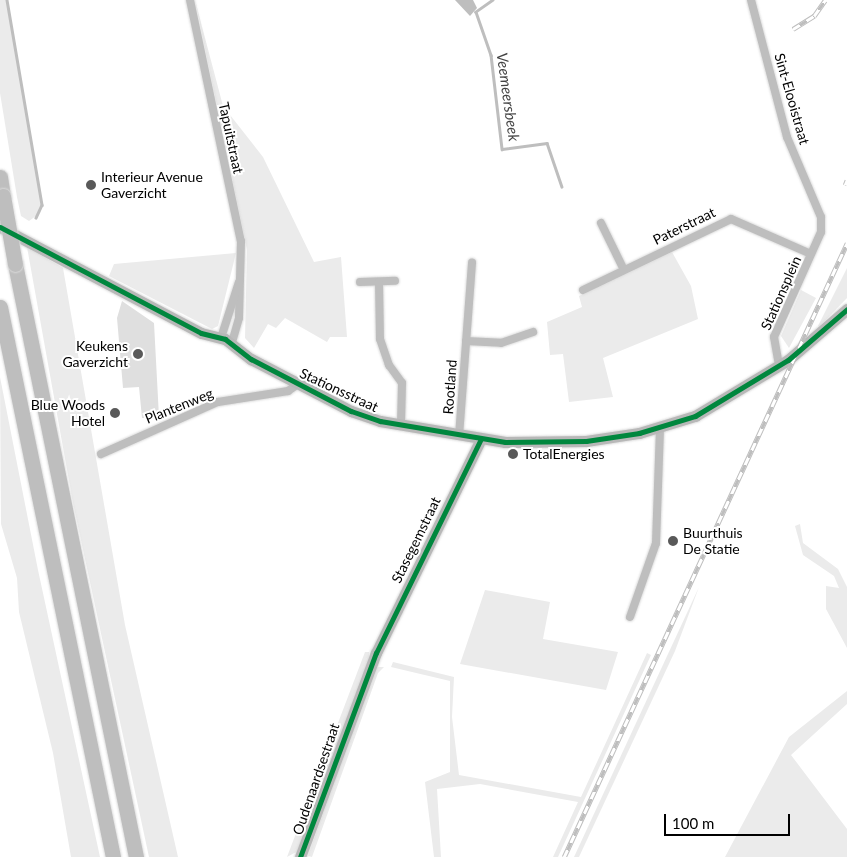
<!DOCTYPE html>
<html>
<head>
<meta charset="utf-8">
<style>
	body { margin:0 }
	#map { position:relative; width:847px; height:857px; overflow:hidden; background:#fff; font-family:Lato,sans-serif }
	div>[style] { position:absolute }
	.green>* { inset:0; background:#ebebeb }
	.water>* { inset:0; background:#bebebe }
	.stream>* { height:2.5px; margin:-1.25px; padding:0 1.25px; transform-origin:1.25px; border-radius:1.25px; background:#bebebe }
	.building>* { inset:0; background:#dfdfdf }
	.roads { filter:drop-shadow(0 0 1px #dbdbdb) drop-shadow(0 0 1px #dbdbdb) }
	.street>* { height:8px; margin:-4px; padding:0 4px; transform-origin:4px; border-radius:4px; background:#bebebe }
	.secondary>* { height:11px; margin:-5.5px; padding:0 5.5px; transform-origin:5.5px; border-radius:5.5px; background:#b8b8b8 }
	.highway>* { height:15px; margin:-7.5px; padding:0 7.5px; transform-origin:7.5px; border-radius:7.5px; background:#bebebe }
	.rail>* { height:4.5px; margin-top:-2.25px; transform-origin:0; background:repeating-linear-gradient(90deg,#fff 0 8px,#bebebe 0 16px); box-sizing:border-box; border-block:1px solid #bebebe }
	.bridges { filter:drop-shadow(0 0 1px #dbdbdb) drop-shadow(0 0 1px #dbdbdb) }
	.highway-bridge>* { height:15px; margin:-7.5px; padding:0 7.5px; transform-origin:7.5px; border-radius:7.5px; background:#bebebe }
	.cycleway>* { height:5px; margin:-2.5px; padding:0 2.5px; transform-origin:2.5px; border-radius:2.5px; background:#00873e }
	.dots>* { width:14px; height:14px; translate:-50% -50%; box-sizing:border-box; border:2px solid #fff; border-radius:50% }
	span { translate:-50% -50%; white-space:nowrap; text-align:center; line-height:1.15; -webkit-text-stroke:4px #fff; paint-order:stroke }
	.street-label { font-size:14px; color:#000 }
	.poi-label { font-size:14px; color:#000 }
	.left { translate:0 -50%; text-align:left }
	.right { translate:-100% -50%; text-align:right }
	.water-label { font-size:15px; color:#434343; font-style:italic }
	.scale { position:absolute; left:664px; top:814px; width:126px; height:22px; box-sizing:border-box; border:2px solid #000; border-top:0; padding-left:6px; font-size:15px; line-height:18px; white-space:nowrap; color:#000; -webkit-text-stroke:4px #fff; paint-order:stroke }
</style>
</head>
<body>
<div id="map">
	<div class="green">
		<div style="clip-path:polygon(0 0,7px 0,42px 205px,40px 213px,29px 221px,21px 216px,17px 197px,0 93px)"></div>
		<div style="clip-path:polygon(195px 0,223px 106px,263px 157px,314px 262px,341px 257px,347px 337px,330px 337px,327px 342px,285px 318px,276px 328px,268px 324px,254px 348px,245px 338px,247px 250px)"></div>
		<div style="clip-path:polygon(27px 247px,63px 268px,125px 625px,178px 857px,149px 857px,73px 503px)"></div>
		<div style="clip-path:polygon(672px 252px,691px 286px,698px 319px,603px 358px,613px 397px,569px 402px,563px 354px,550px 355px,547px 322px,582px 307px,579px 296px)"></div>
		<div style="clip-path:polygon(236px 253px,218px 326px,212px 329px,109px 276px,114px 264px)"></div>
		<div style="clip-path:polygon(847px 268px,847px 298px,819px 327px,818px 326px)"></div>
		<div style="clip-path:polygon(801px 290px,816px 298px,789px 348px,781px 336px)"></div>
		<div style="clip-path:polygon(0 377px,38px 570px,100px 857px,71px 857px,53px 753px,19px 612px,17px 578px,1px 524px)"></div>
		<div style="clip-path:polygon(800px 524px,803px 543px,838px 569px,847px 587px,847px 648px,826px 609px,826px 586px,839px 588px,834px 576px,803px 555px,795px 526px)"></div>
		<div style="clip-path:polygon(699px 587px,675px 651px,579px 857px,574px 857px)"></div>
		<div style="clip-path:polygon(485px 590px,550px 602px,543px 639px,618px 652px,606px 690px,460px 664px)"></div>
		<div style="clip-path:polygon(365px 652px,369px 652px,369px 661px,330px 767px,298px 851px,287px 857px)"></div>
		<div style="clip-path:polygon(647px 653px,651px 655px,558px 857px,553px 857px,578px 802px,480px 784px,437px 789px,441px 857px,434px 857px,425px 782px,450px 772px,450px 681px,391px 667px,393px 662px,454px 677px,452px 717px,459px 775px,581px 797px)"></div>
		<div style="clip-path:polygon(375px 667px,384px 667px,378px 673px,312px 857px,308px 856px)"></div>
		<div style="clip-path:polygon(847px 691px,847px 704px,791px 755px,847px 829px,847px 857px,725px 857px,789px 737px)"></div>
	</div>
	<div class="water">
		<div style="clip-path:polygon(455px 0,473px 0,477px 8px,470px 16px)"></div>
	</div>
	<div class="stream">
		<div style="left:7px;top:0;width:208px;rotate:80.3deg"></div>
		<div style="left:42px;top:205px;width:14px;rotate:115deg"></div>
		<div style="left:493px;top:0;width:21px;rotate:145deg"></div>
		<div style="left:476px;top:12px;width:46px;rotate:70.8deg"></div>
		<div style="left:491px;top:55px;width:95px;rotate:83.3deg"></div>
		<div style="left:502px;top:149px;width:45px;rotate:-7.6deg"></div>
		<div style="left:547px;top:143px;width:46px;rotate:71.2deg"></div>
	</div>
	<div class="building">
		<div style="clip-path:polygon(122px 301px,154px 323px,159px 417px,142px 418px,139px 387px,123px 388px,117px 318px)"></div>
	</div>
	<div class="roads">
		<div class="street">
			<div style="left:190px;top:0;width:246px;rotate:78.1deg"></div>
			<div style="left:241px;top:241px;width:77px;rotate:91.5deg"></div>
			<div style="left:239px;top:318px;width:26px;rotate:106deg"></div>
			<div style="left:751px;top:0;width:142px;rotate:75.3deg"></div>
			<div style="left:787px;top:137px;width:87px;rotate:67deg"></div>
			<div style="left:821px;top:217px;width:15px;rotate:90deg"></div>
			<div style="left:821px;top:232px;width:115px;rotate:114.1deg"></div>
			<div style="left:774px;top:337px;width:29px;rotate:80deg"></div>
			<div style="left:601px;top:223px;width:52px;rotate:63.9deg"></div>
			<div style="left:360px;top:282px;width:35px;rotate:-2deg"></div>
			<div style="left:379px;top:282px;width:57px;rotate:89deg"></div>
			<div style="left:380px;top:339px;width:28px;rotate:71deg"></div>
			<div style="left:389px;top:365px;width:22px;rotate:54deg"></div>
			<div style="left:402px;top:383px;width:42px;rotate:91.4deg"></div>
			<div style="left:583px;top:290px;width:164px;rotate:-25.6deg"></div>
			<div style="left:731px;top:219px;width:87px;rotate:23.6deg"></div>
			<div style="left:221px;top:338px;width:59px;rotate:-72.2deg"></div>
			<div style="left:466px;top:341px;width:35px;rotate:3deg"></div>
			<div style="left:501px;top:343px;width:34px;rotate:-19deg"></div>
			<div style="left:459px;top:436px;width:174px;rotate:-85.7deg"></div>
			<div style="left:101px;top:454px;width:128px;rotate:-24deg"></div>
			<div style="left:218px;top:402px;width:71px;rotate:-8.9deg"></div>
			<div style="left:288px;top:391px;width:12px;rotate:-35deg"></div>
			<div style="left:630px;top:617px;width:78px;rotate:-70.6deg"></div>
			<div style="left:656px;top:543px;width:115px;rotate:-88deg"></div>
		</div>
		<div class="secondary">
			<div style="left:0;top:227px;width:227px;rotate:27.8deg"></div>
			<div style="left:201px;top:333px;width:25px;rotate:14deg"></div>
			<div style="left:225px;top:339px;width:33px;rotate:38deg"></div>
			<div style="left:251px;top:359px;width:113px;rotate:27.5deg"></div>
			<div style="left:351px;top:411px;width:31px;rotate:19deg"></div>
			<div style="left:380px;top:421px;width:127px;rotate:9.5deg"></div>
			<div style="left:505px;top:442px;width:81px;rotate:-0.7deg"></div>
			<div style="left:586px;top:441px;width:54px;rotate:-8.6deg"></div>
			<div style="left:639px;top:433px;width:59px;rotate:-16.9deg"></div>
			<div style="left:695px;top:416px;width:109px;rotate:-31.1deg"></div>
			<div style="left:788px;top:360px;width:78px;rotate:-40.8deg"></div>
			<div style="left:300px;top:857px;width:218px;rotate:-69.6deg"></div>
			<div style="left:376px;top:653px;width:238px;rotate:-63.9deg"></div>
		</div>
		<div class="highway">
			<div style="left:0;top:177px;width:19px;rotate:81deg"></div>
			<div style="left:15px;top:264px;width:605px;rotate:78.47deg"></div>
			<div style="left:0;top:307px;width:561px;rotate:78.39deg"></div>
		</div>
	</div>
	<div class="rail">
		<div style="left:793px;top:29px;width:25px;rotate:-32deg"></div>
		<div style="left:814px;top:16px;width:19px;rotate:-55deg"></div>
		<div style="left:845px;top:185px;width:5px;rotate:-68deg"></div>
		<div style="left:564px;top:857px;width:676px;rotate:-65.25deg"></div>
	</div>
	<div class="bridges">
		<div class="highway-bridge">
			<div style="left:3px;top:196px;width:69px;rotate:80deg"></div>
		</div>
	</div>
	<div class="cycleway">
		<div style="left:0;top:227px;width:227px;rotate:27.8deg"></div>
		<div style="left:201px;top:333px;width:25px;rotate:14deg"></div>
		<div style="left:225px;top:339px;width:33px;rotate:38deg"></div>
		<div style="left:251px;top:359px;width:113px;rotate:27.5deg"></div>
		<div style="left:351px;top:411px;width:31px;rotate:19deg"></div>
		<div style="left:380px;top:421px;width:127px;rotate:9.5deg"></div>
		<div style="left:505px;top:442px;width:81px;rotate:-0.7deg"></div>
		<div style="left:586px;top:441px;width:54px;rotate:-8.6deg"></div>
		<div style="left:639px;top:433px;width:59px;rotate:-16.9deg"></div>
		<div style="left:695px;top:416px;width:109px;rotate:-31.1deg"></div>
		<div style="left:788px;top:360px;width:78px;rotate:-40.8deg"></div>
		<div style="left:300px;top:857px;width:218px;rotate:-69.6deg"></div>
		<div style="left:376px;top:653px;width:238px;rotate:-63.9deg"></div>
	</div>
	<div class="dots">
		<div style="left:91px;top:185px;background:#595959"></div>
		<div style="left:138px;top:354px;background:#595959"></div>
		<div style="left:115px;top:413px;background:#595959"></div>
		<div style="left:513px;top:454px;background:#595959"></div>
		<div style="left:673px;top:541px;background:#595959"></div>
	</div>
	<div class="street-label">
		<span style="left:792px;top:99px;rotate:74deg">Sint-Elooistraat</span>
		<span style="left:231px;top:138px;rotate:78deg">Tapuitstraat</span>
		<span style="left:684px;top:226px;rotate:-26deg">Paterstraat</span>
		<span style="left:781px;top:293px;rotate:-66deg">Stationsplein</span>
		<span style="left:450px;top:387px;rotate:-86deg">Rootland</span>
		<span style="left:339px;top:390px;rotate:25deg">Stationsstraat</span>
		<span style="left:179px;top:406px;rotate:-22deg">Plantenweg</span>
		<span style="left:416px;top:540px;rotate:-64deg">Stasegemstraat</span>
		<span style="left:316px;top:779px;rotate:-71deg">Oudenaardsestraat</span>
	</div>
	<div class="poi-label">
		<span class="left" style="left:101px;top:185px">Interieur Avenue<br>Gaverzicht</span>
		<span class="right" style="left:128px;top:354px">Keukens<br>Gaverzicht</span>
		<span class="right" style="left:105px;top:413px">Blue Woods<br>Hotel</span>
		<span class="left" style="left:523px;top:454px">TotalEnergies</span>
		<span class="left" style="left:683px;top:541px">Buurthuis<br>De Statie</span>
	</div>
	<div class="water-label">
		<span style="left:508px;top:97px;rotate:82deg">Veemeersbeek</span>
	</div>
	<div class="scale">100 m</div>
</div>
</body>
</html>
